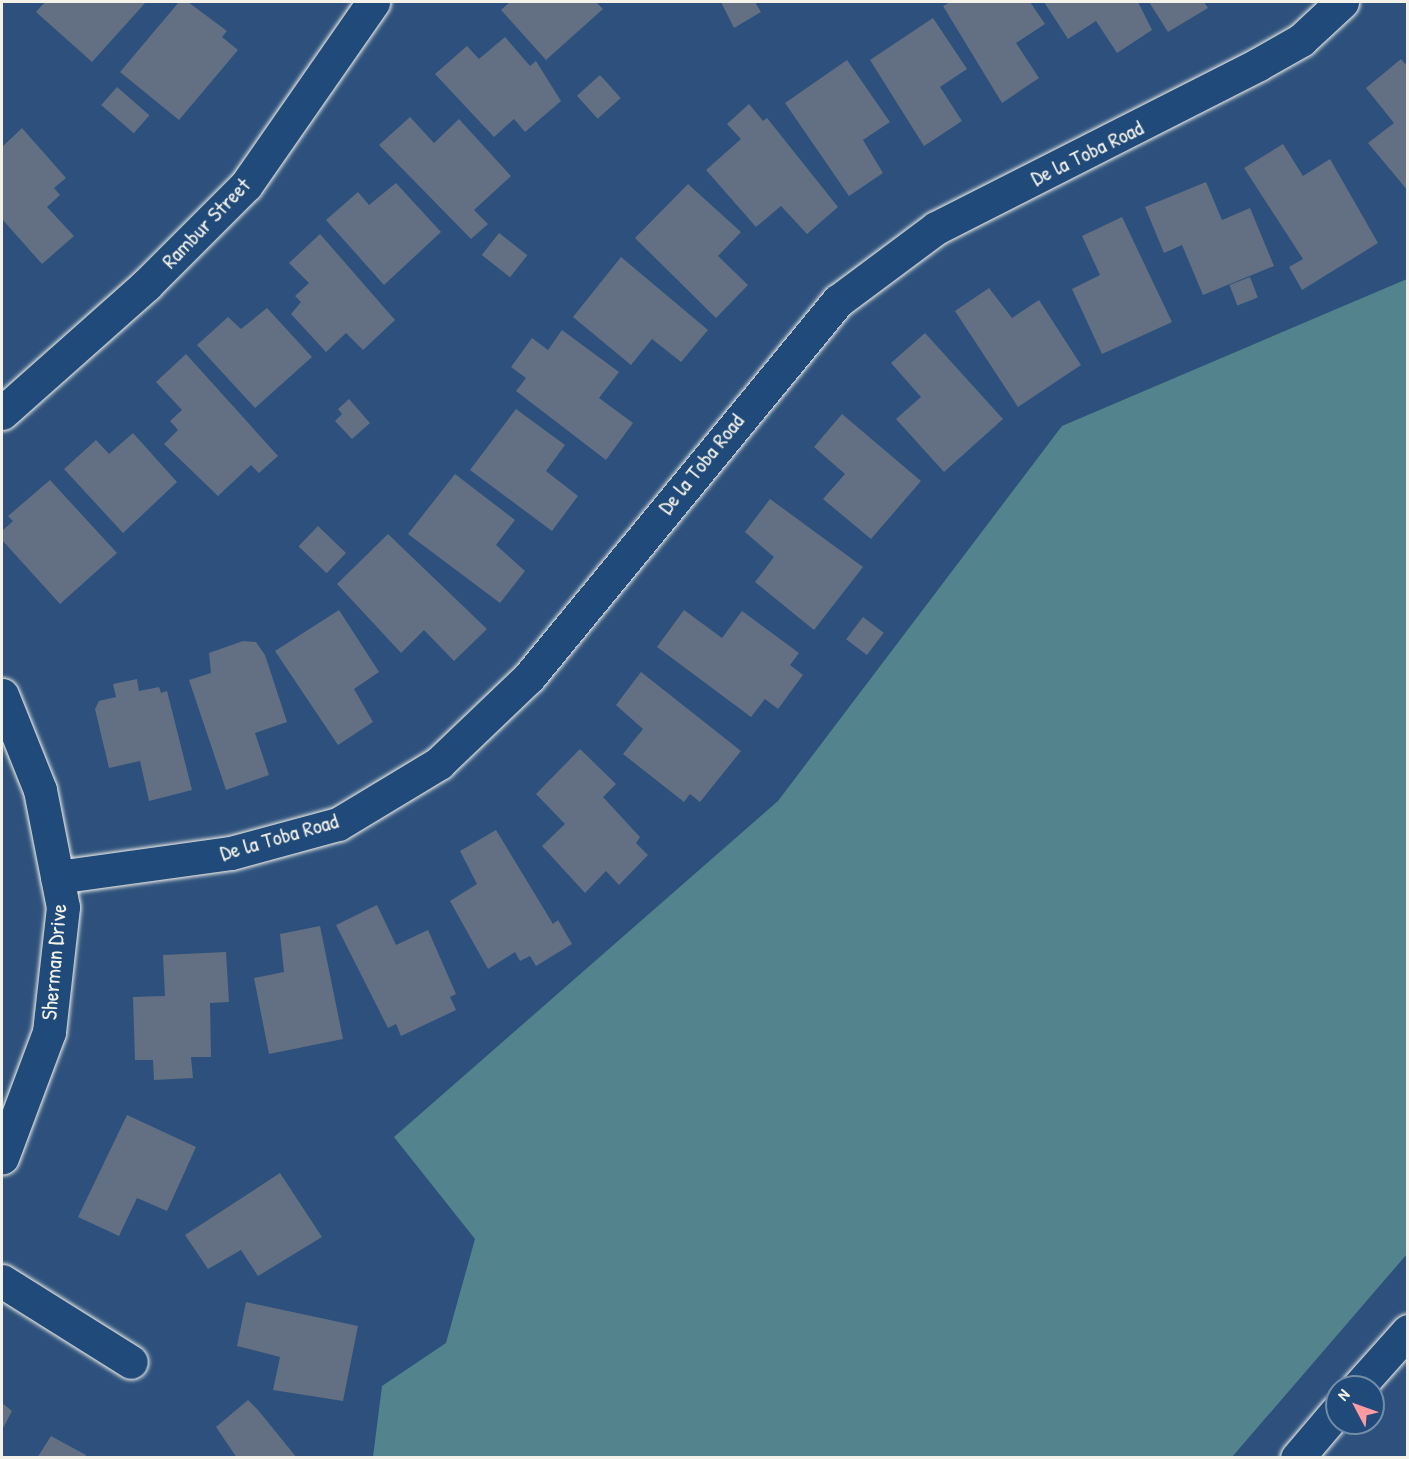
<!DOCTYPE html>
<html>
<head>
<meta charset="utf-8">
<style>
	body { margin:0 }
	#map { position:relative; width:1409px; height:1459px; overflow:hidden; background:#2d517c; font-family:"Patrick Hand",sans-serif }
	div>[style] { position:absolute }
	.green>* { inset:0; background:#53848e }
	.building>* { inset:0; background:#636f82; transform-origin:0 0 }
	.roads { filter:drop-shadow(0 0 2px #f4f1e8) drop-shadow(0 0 2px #f4f1e8) }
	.street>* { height:33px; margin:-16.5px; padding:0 16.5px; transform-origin:16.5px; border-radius:16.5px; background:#1f4a7a }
	.primary>* { height:33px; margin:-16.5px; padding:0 16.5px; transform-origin:16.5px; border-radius:16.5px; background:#1f4a7a }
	span { translate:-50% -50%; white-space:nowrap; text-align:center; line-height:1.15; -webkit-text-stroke:6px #1f4a7a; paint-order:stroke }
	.street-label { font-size:22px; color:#f4f1e8 }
	.frame { position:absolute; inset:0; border:3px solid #f4f1e8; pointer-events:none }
	.north { position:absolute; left:1325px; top:1375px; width:60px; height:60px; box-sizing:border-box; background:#1f4a7a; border:2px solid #748da6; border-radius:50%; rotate:311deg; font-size:16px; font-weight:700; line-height:24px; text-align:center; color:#f4f1e8 }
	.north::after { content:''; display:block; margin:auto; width:21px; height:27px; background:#ff9aa2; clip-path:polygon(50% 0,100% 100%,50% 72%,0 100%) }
</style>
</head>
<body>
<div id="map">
	<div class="green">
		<div style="clip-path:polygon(1407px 279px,1407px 1254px,1232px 1457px,373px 1457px,382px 1386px,446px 1343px,475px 1239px,394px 1137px,778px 801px,1062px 426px)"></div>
	</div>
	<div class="building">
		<div style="clip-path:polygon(45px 2px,146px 2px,92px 62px,36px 12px)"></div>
		<div style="clip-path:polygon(179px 2px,188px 2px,227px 31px,222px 37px,238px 50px,179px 120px,120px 72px)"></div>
		<div style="clip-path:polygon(510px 2px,596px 2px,603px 9px,546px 60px,501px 10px)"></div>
		<div style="clip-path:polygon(721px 2px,755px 2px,761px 12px,734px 28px)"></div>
		<div style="clip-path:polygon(950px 2px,1030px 2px,1045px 24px,1016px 43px,1039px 78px,1002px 103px,943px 6px)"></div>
		<div style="clip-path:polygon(1044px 2px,1138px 2px,1152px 30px,1117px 53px,1096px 21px,1068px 39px)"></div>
		<div style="clip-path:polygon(1149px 2px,1204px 2px,1208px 8px,1168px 32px)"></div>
		<div style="clip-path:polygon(933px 18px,967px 69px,940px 87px,962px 121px,924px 146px,870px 60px)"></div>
		<div style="clip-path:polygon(505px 37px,530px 66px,536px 61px,561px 101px,525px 132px,514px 119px,494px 137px,435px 74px,467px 46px,479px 59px)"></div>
		<div style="clip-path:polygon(1401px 59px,1408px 67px,1408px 191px,1368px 143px,1394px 123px,1366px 88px)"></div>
		<div style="clip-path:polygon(847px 60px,890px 122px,863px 140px,883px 173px,849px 196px,785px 103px)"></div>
		<div style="left:600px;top:75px;width:31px;height:31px;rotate:48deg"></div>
		<div style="left:117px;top:87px;width:43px;height:24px;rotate:41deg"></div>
		<div style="clip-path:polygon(749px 104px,763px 121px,767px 118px,838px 207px,807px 234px,781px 206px,756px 227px,706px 170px,741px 139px,727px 124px)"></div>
		<div style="clip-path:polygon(410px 117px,434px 143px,459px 119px,511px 176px,474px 210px,488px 224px,471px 239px,379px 145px)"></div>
		<div style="clip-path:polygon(22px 128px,66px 178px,54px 188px,60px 195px,47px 207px,74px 236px,42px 264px,2px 219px,2px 147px)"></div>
		<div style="clip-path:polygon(1283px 144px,1303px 176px,1330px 159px,1378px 243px,1302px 290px,1289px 267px,1303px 259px,1244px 168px)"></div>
		<div style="clip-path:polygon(1206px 182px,1222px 220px,1250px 208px,1274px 266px,1203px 295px,1182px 245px,1164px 253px,1145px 207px)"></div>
		<div style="clip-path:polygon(396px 183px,441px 232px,384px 285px,326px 220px,358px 192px,369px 205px)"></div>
		<div style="clip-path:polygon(688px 184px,741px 232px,718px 256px,748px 285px,716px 318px,635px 238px)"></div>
		<div style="clip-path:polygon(1122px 217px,1172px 322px,1102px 354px,1072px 289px,1100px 275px,1082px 236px)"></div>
		<div style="left:499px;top:233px;width:36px;height:28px;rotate:38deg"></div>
		<div style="clip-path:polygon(320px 234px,395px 320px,363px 350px,346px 333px,326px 352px,291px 314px,301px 302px,295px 296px,309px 283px,289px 263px)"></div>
		<div style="clip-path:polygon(621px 257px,708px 330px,681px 362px,652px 339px,631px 365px,573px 317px)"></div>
		<div style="left:1250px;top:277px;width:22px;height:22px;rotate:69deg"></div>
		<div style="clip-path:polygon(989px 288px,1012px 318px,1039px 300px,1081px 365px,1018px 407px,955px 311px)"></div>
		<div style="clip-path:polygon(267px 308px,312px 357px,255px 408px,197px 345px,228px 317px,241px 329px)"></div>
		<div style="clip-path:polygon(562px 330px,619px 372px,599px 398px,633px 423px,606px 460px,516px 391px,526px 378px,511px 367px,532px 338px,548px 350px)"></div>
		<div style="clip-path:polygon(925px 333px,1003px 419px,944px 472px,896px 419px,921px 397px,891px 363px)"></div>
		<div style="clip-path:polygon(186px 354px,278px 456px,259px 473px,251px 465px,218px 496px,164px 444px,178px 430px,170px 421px,182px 410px,156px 382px)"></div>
		<div style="clip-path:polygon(349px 399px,370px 423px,352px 439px,335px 421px,342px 414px,338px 409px)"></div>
		<div style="clip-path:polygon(516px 409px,565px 445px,546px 471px,578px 496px,552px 531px,470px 470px)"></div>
		<div style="clip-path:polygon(842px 414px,921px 481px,871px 539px,823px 499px,845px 474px,814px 447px)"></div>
		<div style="clip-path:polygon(133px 433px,177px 482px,123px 533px,64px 469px,96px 440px,109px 454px)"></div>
		<div style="clip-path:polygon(455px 474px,515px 520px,496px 545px,525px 571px,500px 603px,408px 534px)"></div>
		<div style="clip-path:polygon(50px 480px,117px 553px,60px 604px,2px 540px,2px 531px,13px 521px,8px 516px)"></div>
		<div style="clip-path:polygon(770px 499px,863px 567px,814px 630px,755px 582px,774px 557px,745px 532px)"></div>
		<div style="left:318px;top:526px;width:39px;height:28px;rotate:44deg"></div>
		<div style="clip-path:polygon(388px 534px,487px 629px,454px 661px,424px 630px,401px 653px,337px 584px)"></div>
		<div style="clip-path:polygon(339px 610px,379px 672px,354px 689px,373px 722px,338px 745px,275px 651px)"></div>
		<div style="clip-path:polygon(684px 610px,722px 638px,742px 611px,799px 653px,790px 665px,803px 675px,778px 709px,765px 699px,751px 717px,657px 647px)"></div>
		<div style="left:863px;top:617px;width:26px;height:28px;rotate:37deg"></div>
		<div style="clip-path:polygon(243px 641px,256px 642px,265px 655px,287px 722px,255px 733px,269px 775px,226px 790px,189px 680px,211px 673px,209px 653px)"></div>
		<div style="clip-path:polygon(641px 672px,741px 751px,700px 802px,690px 794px,684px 802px,623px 754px,643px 729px,616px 705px)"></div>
		<div style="clip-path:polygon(137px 679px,139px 691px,159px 687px,161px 693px,167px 691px,192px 790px,149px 801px,140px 761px,109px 768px,95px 709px,99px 701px,116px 697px,113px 684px)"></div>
		<div style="clip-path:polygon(580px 749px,616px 784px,603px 797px,640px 837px,636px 843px,648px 855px,619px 885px,606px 871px,585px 893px,542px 846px,565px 824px,536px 794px)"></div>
		<div style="clip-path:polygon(496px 830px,553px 924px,558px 920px,572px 944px,536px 966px,530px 956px,520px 961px,515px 952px,488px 969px,450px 901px,477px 884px,460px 851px)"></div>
		<div style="clip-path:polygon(377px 905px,396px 945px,428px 930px,456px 994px,450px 997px,456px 1010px,401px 1036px,396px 1024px,388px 1028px,336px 925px)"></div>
		<div style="clip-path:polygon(320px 926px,343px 1039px,269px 1054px,254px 978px,284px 972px,280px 934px)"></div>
		<div style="clip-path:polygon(226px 952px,229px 1002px,210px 1003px,211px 1057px,191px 1057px,193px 1078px,154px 1080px,153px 1060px,135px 1060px,133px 997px,165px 996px,163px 955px)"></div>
		<div style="clip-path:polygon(127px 1115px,196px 1147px,167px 1211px,137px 1198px,119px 1236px,78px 1217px)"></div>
		<div style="clip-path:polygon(280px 1173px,322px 1237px,258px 1276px,241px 1250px,208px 1269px,185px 1235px)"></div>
		<div style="clip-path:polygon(246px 1302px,358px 1326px,343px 1401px,273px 1390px,280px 1357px,237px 1346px)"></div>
		<div style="clip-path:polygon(248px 1400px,258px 1410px,297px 1458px,237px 1458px,216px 1427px)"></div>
		<div style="clip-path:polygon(2px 1403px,12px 1411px,2px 1430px)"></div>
		<div style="clip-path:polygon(51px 1436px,86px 1455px,85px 1458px,37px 1458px)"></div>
	</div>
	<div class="roads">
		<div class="street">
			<div style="left:2px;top:413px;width:193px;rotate:-41.6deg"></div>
			<div style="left:146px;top:285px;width:141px;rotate:-45deg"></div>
			<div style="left:246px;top:185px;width:223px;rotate:-55.2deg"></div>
			<div style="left:2px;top:695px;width:102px;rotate:68.2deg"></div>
			<div style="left:40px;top:790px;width:119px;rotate:78.9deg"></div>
			<div style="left:63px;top:907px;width:126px;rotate:96.4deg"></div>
			<div style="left:49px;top:1032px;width:134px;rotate:110.5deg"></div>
			<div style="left:57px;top:877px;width:176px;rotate:-7.9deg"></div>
			<div style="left:231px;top:853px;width:111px;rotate:-15.2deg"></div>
			<div style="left:338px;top:824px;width:118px;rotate:-31.1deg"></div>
			<div style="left:439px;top:763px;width:124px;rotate:-43.7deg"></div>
			<div style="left:529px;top:677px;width:487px;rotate:-50.6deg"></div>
			<div style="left:838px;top:301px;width:122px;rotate:-36.7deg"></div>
			<div style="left:936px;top:228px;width:360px;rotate:-26.9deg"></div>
			<div style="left:1257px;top:65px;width:51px;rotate:-29.6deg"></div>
			<div style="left:1301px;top:40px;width:56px;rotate:-42.8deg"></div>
			<div style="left:2px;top:1281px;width:152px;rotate:32.1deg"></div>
		</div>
		<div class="primary">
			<div style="left:1358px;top:1387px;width:75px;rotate:-48.2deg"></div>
			<div style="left:1297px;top:1458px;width:62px;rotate:-49.6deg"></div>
		</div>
	</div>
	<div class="street-label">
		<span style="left:1087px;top:153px;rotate:-26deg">De la Toba Road</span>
		<span style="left:206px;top:223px;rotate:-46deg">Rambur Street</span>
		<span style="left:701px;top:464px;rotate:-51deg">De la Toba Road</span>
		<span style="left:279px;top:837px;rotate:-16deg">De la Toba Road</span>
		<span style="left:54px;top:962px;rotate:-85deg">Sherman Drive</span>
	</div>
	<div class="frame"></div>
	<div class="north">N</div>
</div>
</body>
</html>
